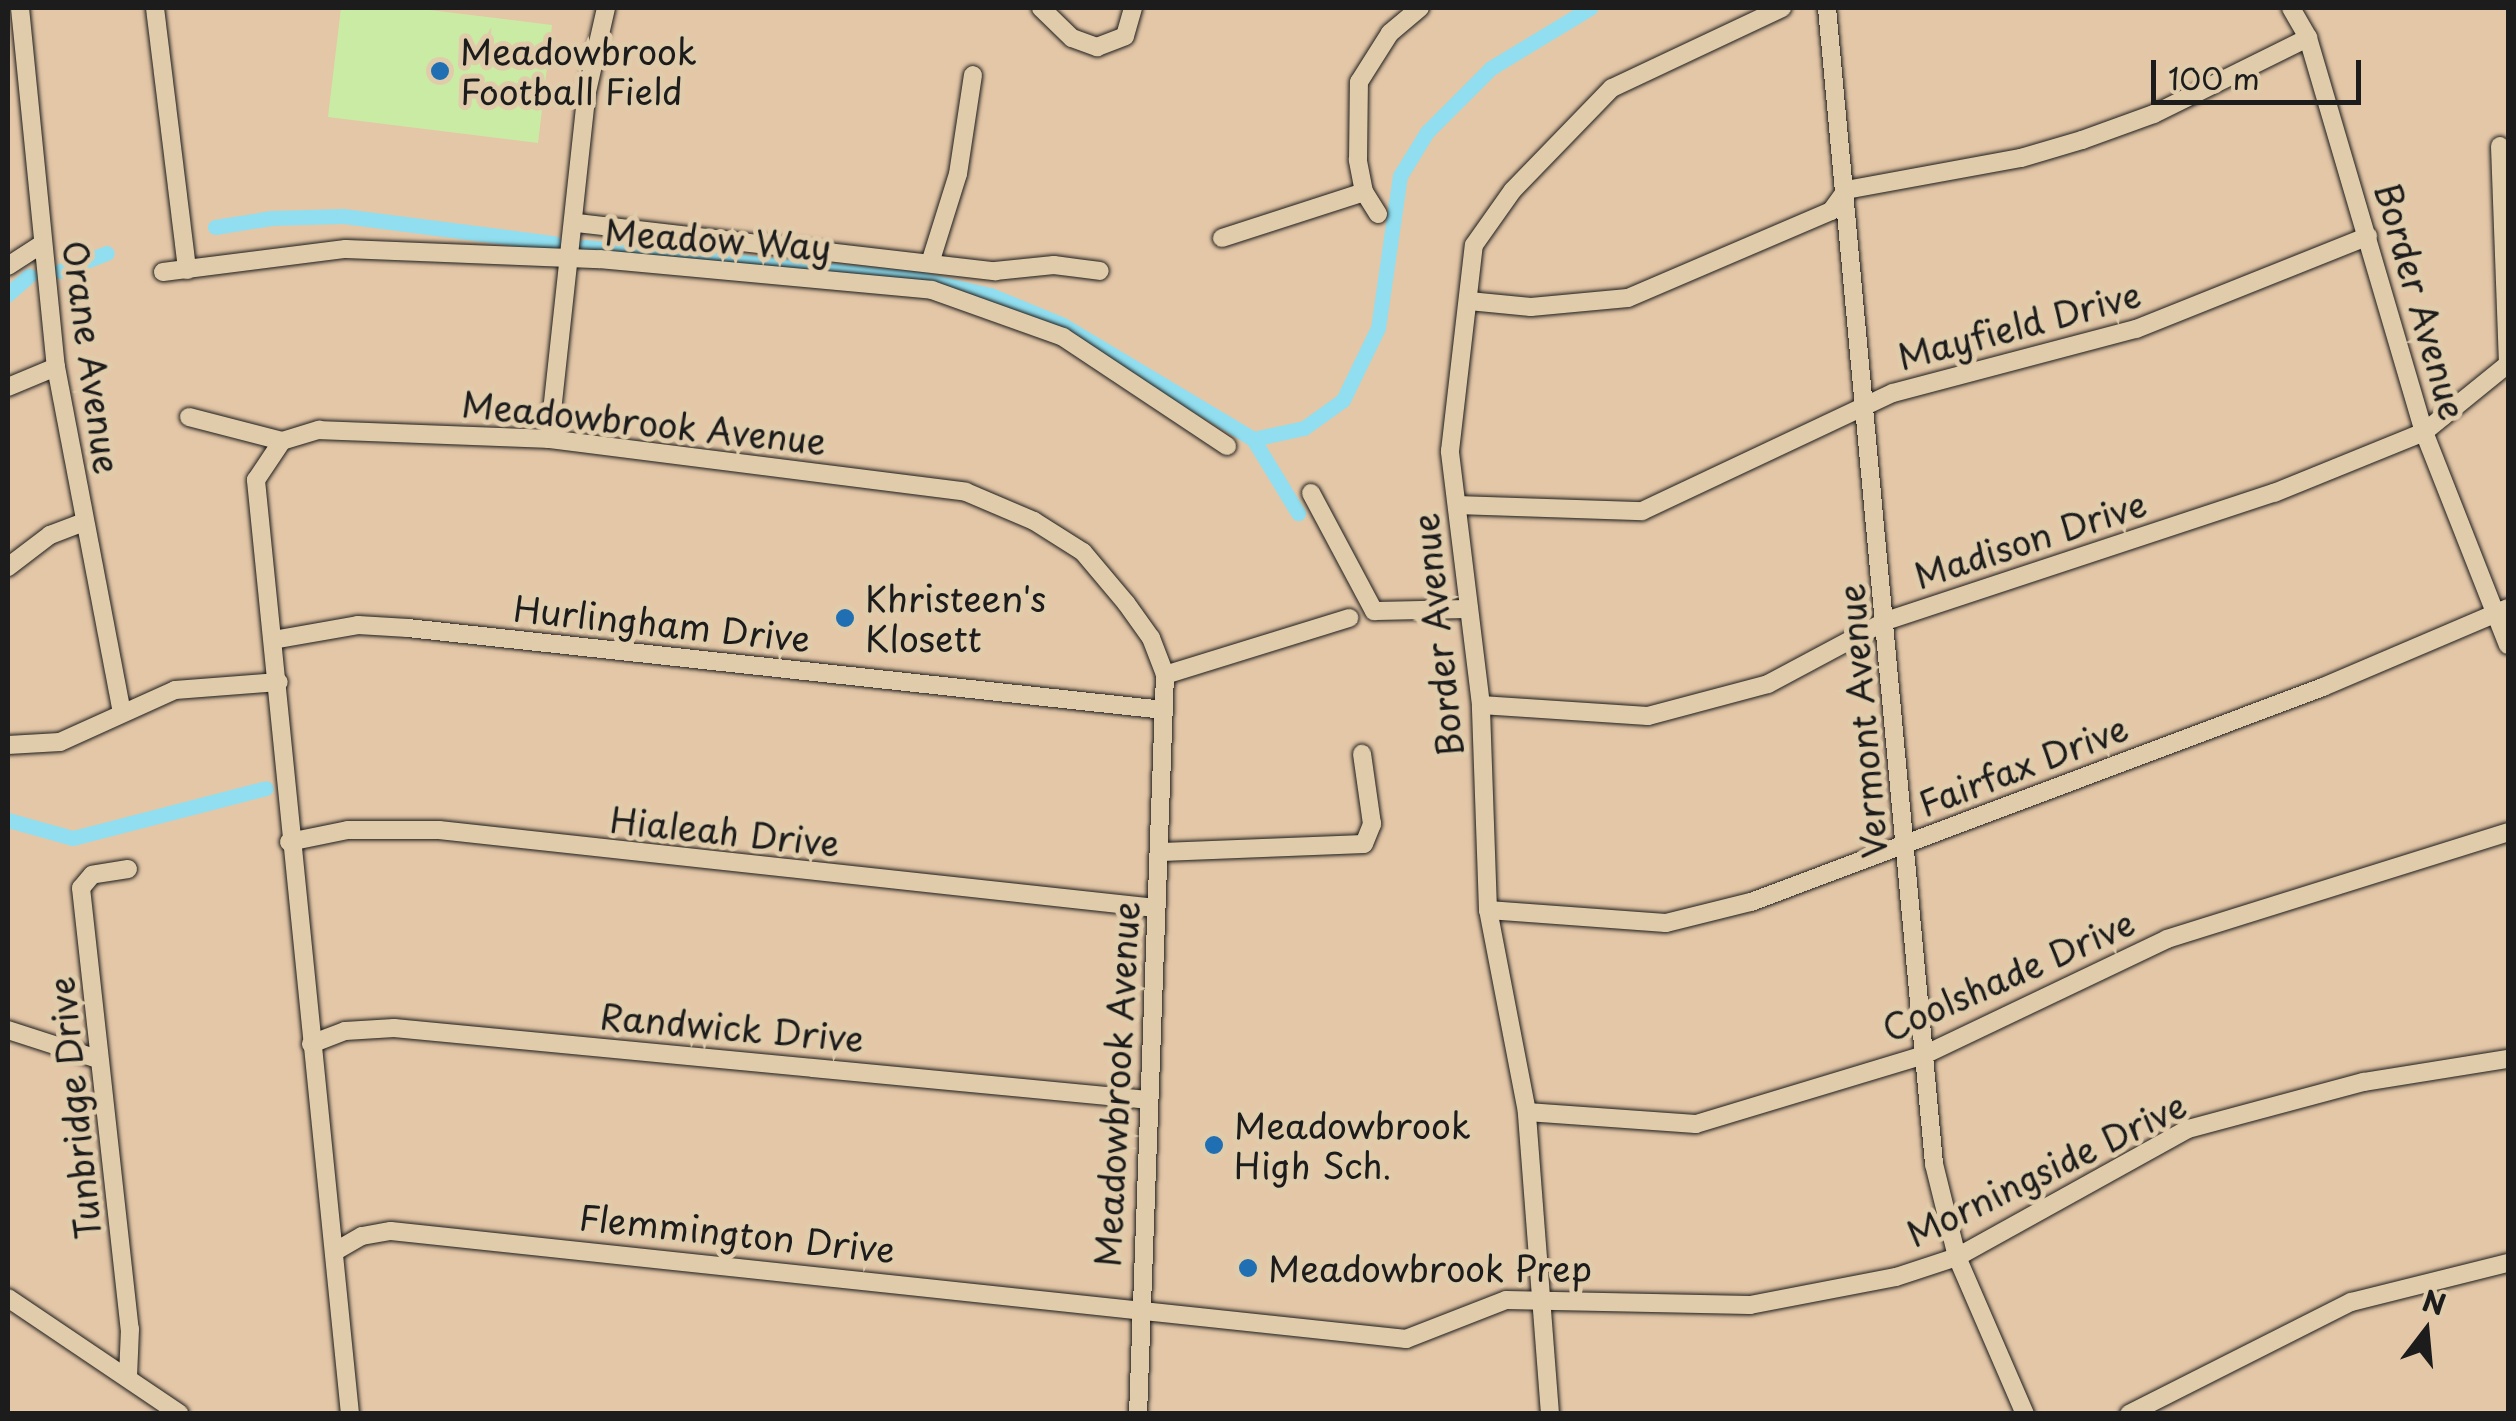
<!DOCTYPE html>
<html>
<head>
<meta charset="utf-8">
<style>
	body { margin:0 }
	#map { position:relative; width:2516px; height:1421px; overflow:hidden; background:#e4c7a7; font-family:"Playpen Sans",sans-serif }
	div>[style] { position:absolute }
	.green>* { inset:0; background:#caeba4 }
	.canal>* { height:15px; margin:-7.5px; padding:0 7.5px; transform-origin:7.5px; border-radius:7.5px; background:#90deef }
	.roads { filter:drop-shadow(0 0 2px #1c1c1c) drop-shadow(0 0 2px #1c1c1c) }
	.minor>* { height:18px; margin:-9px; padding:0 9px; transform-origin:9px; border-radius:9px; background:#e0ccaa }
	.dots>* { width:28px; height:28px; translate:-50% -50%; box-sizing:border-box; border:5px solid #e0ccaa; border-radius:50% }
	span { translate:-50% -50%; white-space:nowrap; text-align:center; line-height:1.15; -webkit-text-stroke:10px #e0ccaa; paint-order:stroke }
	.poi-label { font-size:35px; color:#1c1c1c }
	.left { translate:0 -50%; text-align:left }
	.street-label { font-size:35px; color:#1c1c1c }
	.frame { position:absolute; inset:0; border:10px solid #1c1c1c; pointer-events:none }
	.north { position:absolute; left:2376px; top:1281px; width:100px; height:100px; -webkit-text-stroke:8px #e0ccaa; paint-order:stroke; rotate:16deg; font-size:28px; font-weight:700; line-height:40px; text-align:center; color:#1c1c1c }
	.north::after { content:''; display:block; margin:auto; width:35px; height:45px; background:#1c1c1c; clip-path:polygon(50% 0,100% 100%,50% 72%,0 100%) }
	.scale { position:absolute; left:2151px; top:60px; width:210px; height:45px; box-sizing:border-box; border:5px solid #1c1c1c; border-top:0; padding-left:12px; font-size:30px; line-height:35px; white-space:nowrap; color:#1c1c1c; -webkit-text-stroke:8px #e0ccaa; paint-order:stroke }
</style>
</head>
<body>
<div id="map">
	<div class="green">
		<div style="clip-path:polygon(341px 8px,413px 8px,552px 25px,538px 143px,328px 117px)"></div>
	</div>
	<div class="canal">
		<div style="left:215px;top:227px;width:57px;rotate:-9.1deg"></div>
		<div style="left:271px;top:218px;width:72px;rotate:-1.6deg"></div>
		<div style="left:343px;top:216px;width:213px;rotate:7.3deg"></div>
		<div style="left:584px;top:247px;width:339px;rotate:5.4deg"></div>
		<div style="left:921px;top:279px;width:71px;rotate:13.1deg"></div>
		<div style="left:990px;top:295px;width:77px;rotate:22.2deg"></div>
		<div style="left:1061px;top:324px;width:224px;rotate:30.9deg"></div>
		<div style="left:1253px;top:439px;width:87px;rotate:58.7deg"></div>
		<div style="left:60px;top:271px;width:50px;rotate:-21deg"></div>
		<div style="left:8px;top:294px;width:28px;rotate:-41deg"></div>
		<div style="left:1253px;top:439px;width:52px;rotate:-12.2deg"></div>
		<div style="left:1304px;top:428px;width:48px;rotate:-35.7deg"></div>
		<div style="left:1343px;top:400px;width:80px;rotate:-64.1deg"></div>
		<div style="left:1378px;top:328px;width:154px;rotate:-81.8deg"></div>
		<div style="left:1400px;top:176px;width:52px;rotate:-58.5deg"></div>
		<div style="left:1427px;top:132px;width:91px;rotate:-45deg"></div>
		<div style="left:1491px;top:68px;width:116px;rotate:-31.2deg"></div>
		<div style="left:8px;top:820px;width:67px;rotate:15.5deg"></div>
		<div style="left:73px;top:838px;width:199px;rotate:-14.5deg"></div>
	</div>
	<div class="roads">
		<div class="minor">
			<div style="left:20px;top:8px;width:361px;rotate:84.3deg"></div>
			<div style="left:56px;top:367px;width:351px;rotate:79.2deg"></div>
			<div style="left:155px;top:8px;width:264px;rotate:83deg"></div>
			<div style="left:1041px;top:8px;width:43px;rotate:44.1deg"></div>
			<div style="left:1072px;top:38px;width:27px;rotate:20deg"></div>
			<div style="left:1097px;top:47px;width:30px;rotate:-21deg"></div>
			<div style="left:1125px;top:36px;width:29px;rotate:-74deg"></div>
			<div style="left:1827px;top:8px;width:1161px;rotate:84.71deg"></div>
			<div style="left:1934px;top:1164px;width:96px;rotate:76.1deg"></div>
			<div style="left:1957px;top:1257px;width:171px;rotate:66.6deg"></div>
			<div style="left:2291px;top:8px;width:34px;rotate:60deg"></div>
			<div style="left:2308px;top:38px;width:411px;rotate:73.6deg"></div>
			<div style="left:2424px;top:432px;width:229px;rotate:68.5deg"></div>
			<div style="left:2500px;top:146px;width:218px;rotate:87.9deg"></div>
			<div style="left:1378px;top:214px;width:26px;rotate:-122deg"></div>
			<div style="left:1364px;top:192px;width:33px;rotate:-101deg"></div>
			<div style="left:1358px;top:160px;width:78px;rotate:-89.3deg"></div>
			<div style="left:1359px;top:82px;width:58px;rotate:-57.7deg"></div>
			<div style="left:1390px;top:33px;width:39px;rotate:-40deg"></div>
			<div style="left:577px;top:223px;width:421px;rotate:6.6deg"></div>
			<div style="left:995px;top:271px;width:59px;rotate:-5.8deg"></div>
			<div style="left:1054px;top:265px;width:46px;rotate:7.4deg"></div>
			<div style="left:1222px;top:238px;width:149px;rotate:-17.9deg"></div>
			<div style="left:931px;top:260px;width:90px;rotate:-72.6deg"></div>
			<div style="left:958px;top:174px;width:100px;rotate:-81.4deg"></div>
			<div style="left:8px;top:266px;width:40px;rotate:-32.9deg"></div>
			<div style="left:163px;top:272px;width:184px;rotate:-7.2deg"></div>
			<div style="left:346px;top:249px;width:254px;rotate:2.3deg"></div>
			<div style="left:600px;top:259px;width:333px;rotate:5.3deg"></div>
			<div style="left:932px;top:290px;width:139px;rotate:19.7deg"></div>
			<div style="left:1063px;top:337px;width:197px;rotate:33.6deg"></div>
			<div style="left:1469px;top:301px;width:62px;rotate:5.5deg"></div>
			<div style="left:1531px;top:307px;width:97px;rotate:-5.3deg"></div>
			<div style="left:1628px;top:298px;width:221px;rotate:-23.2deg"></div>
			<div style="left:1831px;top:211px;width:26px;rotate:-54deg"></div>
			<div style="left:1846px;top:190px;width:178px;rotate:-10.4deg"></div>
			<div style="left:2021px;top:158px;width:64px;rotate:-16.4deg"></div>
			<div style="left:2082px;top:140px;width:77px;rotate:-19.9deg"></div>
			<div style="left:2154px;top:114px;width:172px;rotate:-26.3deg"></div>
			<div style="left:8px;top:387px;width:52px;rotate:-22.6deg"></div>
			<div style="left:189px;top:417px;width:96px;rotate:14.5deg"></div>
			<div style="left:549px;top:439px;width:345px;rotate:-83.8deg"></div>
			<div style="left:586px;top:96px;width:90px;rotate:-77.2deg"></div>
			<div style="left:1311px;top:493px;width:134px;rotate:61.9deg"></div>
			<div style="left:1374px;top:611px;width:95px;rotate:-1.2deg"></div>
			<div style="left:1458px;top:505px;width:184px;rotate:1.9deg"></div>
			<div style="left:1642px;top:511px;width:277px;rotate:-25.2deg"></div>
			<div style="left:1893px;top:393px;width:251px;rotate:-14.8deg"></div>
			<div style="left:2136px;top:329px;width:250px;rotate:-21.8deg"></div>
			<div style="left:8px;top:567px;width:53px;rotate:-37.3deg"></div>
			<div style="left:50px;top:535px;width:34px;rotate:-21deg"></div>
			<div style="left:273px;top:640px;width:86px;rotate:-10deg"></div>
			<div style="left:358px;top:625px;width:50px;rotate:3.4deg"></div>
			<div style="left:408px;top:628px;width:760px;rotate:6.19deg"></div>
			<div style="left:1165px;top:675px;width:193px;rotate:-17.2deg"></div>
			<div style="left:1481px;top:705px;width:167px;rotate:3.8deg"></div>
			<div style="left:1648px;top:716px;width:124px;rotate:-14.9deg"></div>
			<div style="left:1768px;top:684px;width:134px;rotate:-28.1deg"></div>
			<div style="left:1886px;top:621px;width:409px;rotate:-18.3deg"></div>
			<div style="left:2274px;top:493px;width:162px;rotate:-22.1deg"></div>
			<div style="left:2424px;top:432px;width:108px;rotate:-39deg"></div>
			<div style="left:8px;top:745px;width:52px;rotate:-3.3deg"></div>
			<div style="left:60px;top:742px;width:126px;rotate:-24.3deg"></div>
			<div style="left:175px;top:690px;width:104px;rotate:-4.4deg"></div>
			<div style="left:289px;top:842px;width:60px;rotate:-11.5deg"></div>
			<div style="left:348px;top:830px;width:91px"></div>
			<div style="left:439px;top:830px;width:721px;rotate:6.21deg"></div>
			<div style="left:1162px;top:852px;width:202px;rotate:-2.3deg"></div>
			<div style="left:1364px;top:844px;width:22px;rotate:-68deg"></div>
			<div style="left:1372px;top:824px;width:71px;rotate:-98.1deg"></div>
			<div style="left:128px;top:869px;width:36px;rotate:171deg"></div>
			<div style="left:92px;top:875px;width:17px;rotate:130deg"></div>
			<div style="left:81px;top:888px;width:444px;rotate:83.7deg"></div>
			<div style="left:130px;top:1329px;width:48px;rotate:92.4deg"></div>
			<div style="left:1488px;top:910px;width:178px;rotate:4.2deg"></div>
			<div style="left:1666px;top:923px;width:88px;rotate:-13.9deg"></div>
			<div style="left:1751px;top:902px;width:611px;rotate:-20.6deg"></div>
			<div style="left:2323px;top:687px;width:201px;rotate:-23.1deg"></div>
			<div style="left:8px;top:1030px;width:95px;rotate:17.9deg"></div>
			<div style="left:311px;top:1044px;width:36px;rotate:-21deg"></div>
			<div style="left:345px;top:1031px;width:49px;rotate:-3.5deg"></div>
			<div style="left:394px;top:1028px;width:757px;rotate:5.45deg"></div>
			<div style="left:1527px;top:1112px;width:169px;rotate:4.1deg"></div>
			<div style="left:1696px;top:1124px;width:238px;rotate:-16.8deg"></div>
			<div style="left:1924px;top:1055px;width:269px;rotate:-25.5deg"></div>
			<div style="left:2167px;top:939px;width:357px;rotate:-17.4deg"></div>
			<div style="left:334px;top:1252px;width:32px;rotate:-30deg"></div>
			<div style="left:362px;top:1236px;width:29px;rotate:-10deg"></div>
			<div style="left:391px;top:1231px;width:1021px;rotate:6.07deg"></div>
			<div style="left:1406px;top:1339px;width:107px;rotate:-21.3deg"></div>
			<div style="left:1506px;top:1300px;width:244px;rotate:1.2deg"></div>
			<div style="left:1750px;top:1305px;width:149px;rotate:-10.9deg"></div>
			<div style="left:1896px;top:1277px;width:64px;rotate:-18.2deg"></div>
			<div style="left:1957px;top:1257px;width:264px;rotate:-29deg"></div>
			<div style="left:2188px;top:1129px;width:182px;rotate:-15deg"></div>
			<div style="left:2364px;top:1082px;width:146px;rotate:-9.1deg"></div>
			<div style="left:8px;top:1298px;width:207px;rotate:34deg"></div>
			<div style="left:350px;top:1414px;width:939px;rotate:-95.75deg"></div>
			<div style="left:256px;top:480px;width:47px;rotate:-56.3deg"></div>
			<div style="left:282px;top:441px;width:39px;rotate:-17deg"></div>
			<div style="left:319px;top:430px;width:230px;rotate:2.2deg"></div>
			<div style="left:549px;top:439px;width:420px;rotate:7.2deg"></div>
			<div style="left:966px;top:492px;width:74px;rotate:23.1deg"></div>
			<div style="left:1034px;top:521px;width:58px;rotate:32.3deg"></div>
			<div style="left:1083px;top:552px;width:67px;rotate:49.9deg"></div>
			<div style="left:1126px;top:603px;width:43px;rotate:54.5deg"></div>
			<div style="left:1151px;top:638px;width:40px;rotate:69deg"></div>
			<div style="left:1165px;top:675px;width:739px;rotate:92.09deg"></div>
			<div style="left:1550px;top:1414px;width:303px;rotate:-94.4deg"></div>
			<div style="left:1527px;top:1112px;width:206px;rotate:-100.9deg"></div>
			<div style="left:1488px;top:910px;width:205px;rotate:-92deg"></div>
			<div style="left:1481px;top:705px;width:256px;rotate:-97deg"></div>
			<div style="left:1450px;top:451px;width:207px;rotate:-83.4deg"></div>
			<div style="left:1474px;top:245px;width:67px;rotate:-54.7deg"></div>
			<div style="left:1513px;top:190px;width:142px;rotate:-45.9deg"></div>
			<div style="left:1612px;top:88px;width:188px;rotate:-25.2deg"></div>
			<div style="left:2129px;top:1414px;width:249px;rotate:-26.8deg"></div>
			<div style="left:2351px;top:1302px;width:162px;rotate:-14deg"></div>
		</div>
	</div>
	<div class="dots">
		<div style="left:440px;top:71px;background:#1f6fb2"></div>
		<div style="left:845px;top:618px;background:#1f6fb2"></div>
		<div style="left:1214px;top:1145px;background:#1f6fb2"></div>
		<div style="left:1248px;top:1268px;background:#1f6fb2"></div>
	</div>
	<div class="poi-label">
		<span class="left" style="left:460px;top:71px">Meadowbrook<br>Football Field</span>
		<span class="left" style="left:865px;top:618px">Khristeen's<br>Klosett</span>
		<span class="left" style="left:1234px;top:1145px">Meadowbrook<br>High Sch.</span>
		<span class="left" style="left:1268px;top:1268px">Meadowbrook Prep</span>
	</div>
	<div class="street-label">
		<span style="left:718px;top:239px;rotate:4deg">Meadow Way</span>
		<span style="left:2421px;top:301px;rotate:74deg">Border Avenue</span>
		<span style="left:2019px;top:325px;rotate:-15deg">Mayfield Drive</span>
		<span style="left:92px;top:357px;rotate:82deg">Orane Avenue</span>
		<span style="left:644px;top:422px;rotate:6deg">Meadowbrook Avenue</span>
		<span style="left:2030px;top:539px;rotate:-18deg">Madison Drive</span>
		<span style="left:662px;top:623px;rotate:6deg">Hurlingham Drive</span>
		<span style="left:1437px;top:635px;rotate:-96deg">Border Avenue</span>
		<span style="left:1862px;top:721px;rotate:-95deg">Vermont Avenue</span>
		<span style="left:2023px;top:765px;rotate:-21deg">Fairfax Drive</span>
		<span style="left:725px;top:831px;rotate:6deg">Hialeah Drive</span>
		<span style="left:2008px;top:975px;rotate:-24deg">Coolshade Drive</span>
		<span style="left:732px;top:1027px;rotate:5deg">Randwick Drive</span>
		<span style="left:1116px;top:1084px;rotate:-87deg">Meadowbrook Avenue</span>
		<span style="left:74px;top:1108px;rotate:-96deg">Tunbridge Drive</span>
		<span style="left:2046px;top:1169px;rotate:-26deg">Morningside Drive</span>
		<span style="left:737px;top:1233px;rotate:6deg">Flemmington Drive</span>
	</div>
	<div class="frame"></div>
	<div class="north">N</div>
	<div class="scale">100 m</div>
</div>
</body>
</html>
